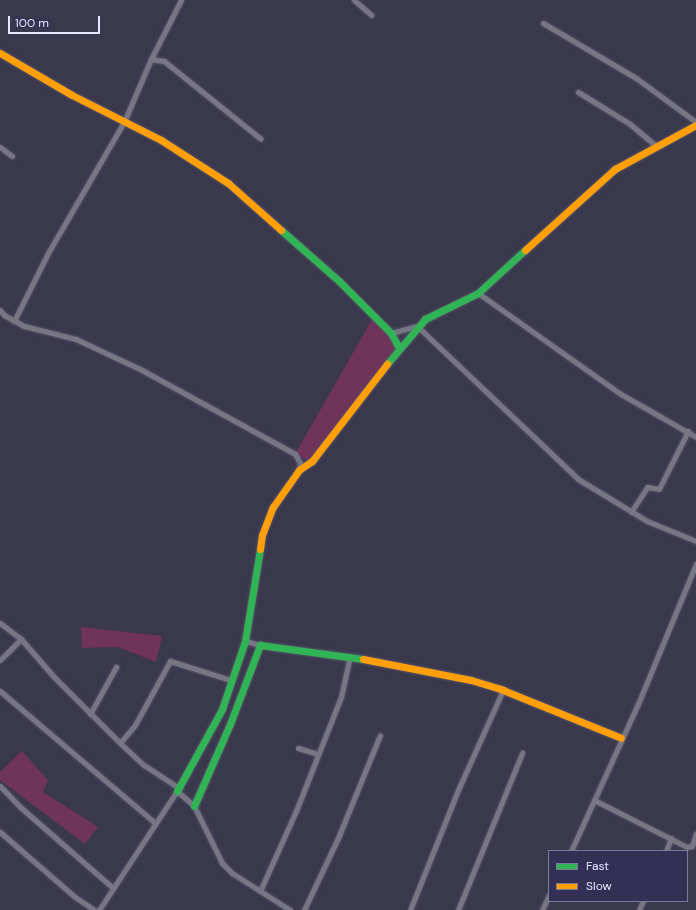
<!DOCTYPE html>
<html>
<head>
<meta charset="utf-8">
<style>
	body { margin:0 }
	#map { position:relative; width:696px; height:910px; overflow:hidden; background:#3a384d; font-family:"DM Sans",sans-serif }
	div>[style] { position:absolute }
	.green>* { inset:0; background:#70335a }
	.roads { filter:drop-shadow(0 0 1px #575567) drop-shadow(0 0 1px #575567) }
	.street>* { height:5px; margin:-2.5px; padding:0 2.5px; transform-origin:2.5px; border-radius:2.5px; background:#777685 }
	.fast>* { height:7px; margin:-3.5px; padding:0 3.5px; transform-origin:3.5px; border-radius:3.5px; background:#30b455 }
	.slow>* { height:7px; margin:-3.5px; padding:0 3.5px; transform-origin:3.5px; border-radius:3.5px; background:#ff9f0a }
	span { translate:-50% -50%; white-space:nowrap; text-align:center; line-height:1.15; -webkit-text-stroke:4px #343055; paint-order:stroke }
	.legend { position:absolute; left:548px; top:850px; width:140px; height:52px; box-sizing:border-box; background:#343055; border:1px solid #7c7999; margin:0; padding:5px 7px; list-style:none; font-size:12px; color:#e7e7ff }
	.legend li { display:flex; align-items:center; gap:8px; height:20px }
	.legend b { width:20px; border:1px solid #7c7999 }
	.scale { position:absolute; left:8px; top:16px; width:92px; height:18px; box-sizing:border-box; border:2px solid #e7e7ff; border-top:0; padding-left:5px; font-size:12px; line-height:14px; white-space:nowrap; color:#e7e7ff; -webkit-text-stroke:3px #343055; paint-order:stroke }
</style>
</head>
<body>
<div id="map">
	<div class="green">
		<div style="clip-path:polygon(374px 316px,399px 348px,312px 461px,298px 457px,295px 454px)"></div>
		<div style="clip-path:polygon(81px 627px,162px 636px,156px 662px,118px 647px,82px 648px)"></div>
		<div style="clip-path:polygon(22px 751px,48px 780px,43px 792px,98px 827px,85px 844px,0 780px,0 772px)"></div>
	</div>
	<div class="roads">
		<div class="street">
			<div style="left:354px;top:0;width:23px;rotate:41deg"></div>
			<div style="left:543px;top:23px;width:108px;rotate:30.6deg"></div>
			<div style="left:636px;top:78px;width:74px;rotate:36.3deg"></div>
			<div style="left:151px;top:59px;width:13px;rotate:9deg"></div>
			<div style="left:164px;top:61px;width:124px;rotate:38.8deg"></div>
			<div style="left:578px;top:92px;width:61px;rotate:31.6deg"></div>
			<div style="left:630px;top:124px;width:35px;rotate:40deg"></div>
			<div style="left:0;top:147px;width:15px;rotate:37deg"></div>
			<div style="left:478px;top:293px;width:173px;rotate:35.3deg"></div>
			<div style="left:619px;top:393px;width:89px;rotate:29.7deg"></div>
			<div style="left:0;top:310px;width:6px;rotate:51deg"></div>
			<div style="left:4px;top:315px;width:23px;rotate:29deg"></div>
			<div style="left:24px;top:326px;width:54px;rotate:14deg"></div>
			<div style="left:76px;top:339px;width:71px;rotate:25.1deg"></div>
			<div style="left:140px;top:369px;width:177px;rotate:28.7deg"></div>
			<div style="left:295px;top:454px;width:10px;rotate:61deg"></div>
			<div style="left:300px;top:463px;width:7px;rotate:98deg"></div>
			<div style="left:14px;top:321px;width:76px;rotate:-63.4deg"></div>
			<div style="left:48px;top:253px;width:151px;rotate:-59.9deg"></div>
			<div style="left:124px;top:122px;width:69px;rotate:-66.8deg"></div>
			<div style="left:151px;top:59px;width:66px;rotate:-63deg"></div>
			<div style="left:391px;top:333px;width:27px;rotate:-15deg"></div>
			<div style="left:417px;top:326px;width:222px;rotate:43.5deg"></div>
			<div style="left:578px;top:479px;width:81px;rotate:31.3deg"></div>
			<div style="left:647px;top:521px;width:53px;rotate:22.2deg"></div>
			<div style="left:631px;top:512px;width:30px;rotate:-57deg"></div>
			<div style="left:647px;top:487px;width:12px;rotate:9deg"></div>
			<div style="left:659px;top:489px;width:65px;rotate:-63.4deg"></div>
			<div style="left:0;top:623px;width:26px;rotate:37deg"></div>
			<div style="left:21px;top:639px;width:50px;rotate:49deg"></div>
			<div style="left:54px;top:677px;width:93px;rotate:45deg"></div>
			<div style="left:120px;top:743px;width:33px;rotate:43deg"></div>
			<div style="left:144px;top:765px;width:42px;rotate:33.3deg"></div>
			<div style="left:245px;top:641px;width:16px;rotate:15deg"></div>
			<div style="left:0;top:660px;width:30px;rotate:-45deg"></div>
			<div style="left:0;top:691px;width:204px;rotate:40.4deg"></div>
			<div style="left:90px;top:714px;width:54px;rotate:-61deg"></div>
			<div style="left:120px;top:743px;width:23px;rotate:-50deg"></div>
			<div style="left:135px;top:725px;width:73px;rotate:-61.3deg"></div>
			<div style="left:170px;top:661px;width:64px;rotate:17.3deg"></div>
			<div style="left:298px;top:748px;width:21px;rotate:17deg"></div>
			<div style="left:0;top:786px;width:28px;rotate:46deg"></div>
			<div style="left:19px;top:806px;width:125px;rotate:41.1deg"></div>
			<div style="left:594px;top:800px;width:104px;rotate:26.8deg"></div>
			<div style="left:687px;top:847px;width:5px;rotate:-11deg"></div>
			<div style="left:692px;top:846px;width:13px;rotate:-72deg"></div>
			<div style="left:0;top:832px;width:99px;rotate:40.9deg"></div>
			<div style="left:75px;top:897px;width:23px;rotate:34deg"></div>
			<div style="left:571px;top:851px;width:162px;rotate:-65.5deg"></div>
			<div style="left:638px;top:704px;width:152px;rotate:-67.5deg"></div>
			<div style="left:666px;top:851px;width:14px;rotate:-69deg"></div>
			<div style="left:260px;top:891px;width:88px;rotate:-65.8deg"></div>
			<div style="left:296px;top:811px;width:123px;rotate:-68.5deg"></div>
			<div style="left:341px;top:697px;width:42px;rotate:-77.6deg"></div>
			<div style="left:99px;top:910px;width:142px;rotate:-56.8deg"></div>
			<div style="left:177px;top:791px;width:23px;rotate:41deg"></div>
			<div style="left:194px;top:806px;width:64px;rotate:63.8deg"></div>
			<div style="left:222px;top:863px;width:14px;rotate:45deg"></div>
			<div style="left:232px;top:873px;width:69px;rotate:32.5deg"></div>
			<div style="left:304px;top:910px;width:80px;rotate:-64.7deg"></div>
			<div style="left:338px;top:838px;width:111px;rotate:-67.8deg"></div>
			<div style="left:410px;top:910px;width:129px;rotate:-68.2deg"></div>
			<div style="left:458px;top:790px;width:110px;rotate:-65.8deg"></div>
			<div style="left:458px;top:910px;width:170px;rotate:-67.8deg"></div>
			<div style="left:542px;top:910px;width:17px;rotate:-65deg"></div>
			<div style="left:639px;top:910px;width:10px;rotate:-66deg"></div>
		</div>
		<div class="fast">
			<div style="left:281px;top:230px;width:79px;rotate:41.4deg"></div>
			<div style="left:340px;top:282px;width:72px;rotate:45deg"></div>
			<div style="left:391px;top:333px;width:17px;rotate:62deg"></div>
			<div style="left:387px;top:364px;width:59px;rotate:-49.8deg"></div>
			<div style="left:425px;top:319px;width:59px;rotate:-26.1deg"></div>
			<div style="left:478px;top:293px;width:64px;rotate:-42.5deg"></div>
			<div style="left:177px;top:791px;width:94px;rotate:-61.2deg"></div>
			<div style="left:222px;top:709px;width:72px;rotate:-71.3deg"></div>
			<div style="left:245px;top:641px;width:93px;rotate:-80.7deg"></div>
			<div style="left:194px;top:806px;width:90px;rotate:-66.3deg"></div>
			<div style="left:230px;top:724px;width:85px;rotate:-69.2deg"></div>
			<div style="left:260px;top:645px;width:104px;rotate:7.7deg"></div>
		</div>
		<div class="slow">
			<div style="left:0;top:53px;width:83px;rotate:30.3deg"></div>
			<div style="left:72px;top:95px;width:100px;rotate:26.8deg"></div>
			<div style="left:161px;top:140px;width:80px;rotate:32.7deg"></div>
			<div style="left:228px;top:183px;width:71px;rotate:41.6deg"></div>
			<div style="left:525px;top:250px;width:121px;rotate:-42deg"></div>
			<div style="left:615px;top:169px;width:92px;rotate:-28.5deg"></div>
			<div style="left:260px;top:549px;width:14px;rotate:-82deg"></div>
			<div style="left:262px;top:535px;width:30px;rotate:-69deg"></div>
			<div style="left:273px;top:507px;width:45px;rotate:-54.9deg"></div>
			<div style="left:299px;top:470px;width:16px;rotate:-35deg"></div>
			<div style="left:312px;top:461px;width:123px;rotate:-52.3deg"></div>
			<div style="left:363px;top:659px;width:110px;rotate:11deg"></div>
			<div style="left:471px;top:680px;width:34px;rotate:17deg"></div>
			<div style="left:503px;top:690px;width:127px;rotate:22.1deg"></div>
		</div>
	</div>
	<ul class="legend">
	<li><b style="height:5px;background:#30b455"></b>Fast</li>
	<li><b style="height:5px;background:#ff9f0a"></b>Slow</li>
	</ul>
	<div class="scale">100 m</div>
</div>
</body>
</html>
